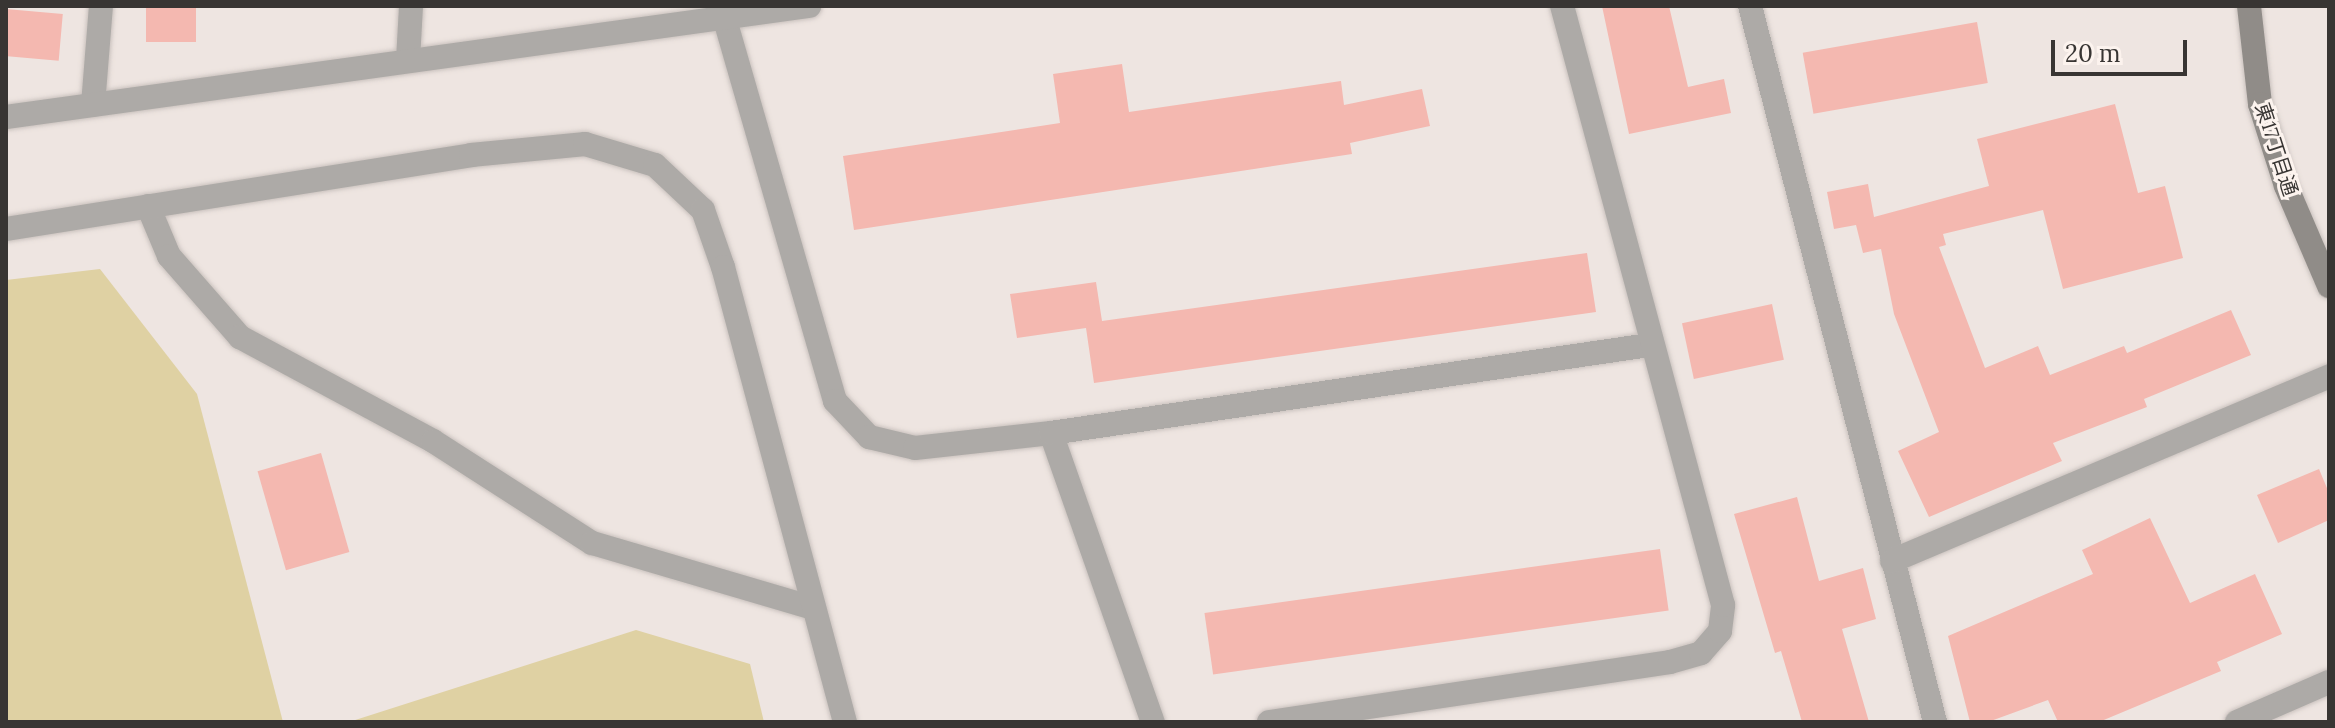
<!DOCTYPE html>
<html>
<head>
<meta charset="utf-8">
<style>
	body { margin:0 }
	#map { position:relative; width:2335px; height:728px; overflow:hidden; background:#eee5e1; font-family:Lora,"Noto Sans JP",serif }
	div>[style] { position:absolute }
	.green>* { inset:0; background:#dfd1a3 }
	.building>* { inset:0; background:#f4b8b0; transform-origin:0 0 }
	.roads { filter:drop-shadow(0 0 2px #cac2be) drop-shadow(0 0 2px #cac2be) }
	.lane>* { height:24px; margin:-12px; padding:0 12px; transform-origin:12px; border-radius:12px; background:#adaaa7 }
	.street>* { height:24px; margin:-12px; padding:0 12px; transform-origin:12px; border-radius:12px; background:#adaaa7 }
	.secondary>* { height:24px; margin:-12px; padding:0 12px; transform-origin:12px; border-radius:12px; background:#908c88 }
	span { translate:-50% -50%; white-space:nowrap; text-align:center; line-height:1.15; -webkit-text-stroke:6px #fcf3ee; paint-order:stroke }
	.street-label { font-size:20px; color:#383533 }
	.frame { position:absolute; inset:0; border:8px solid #383533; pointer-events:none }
	.scale { position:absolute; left:2051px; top:40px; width:136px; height:36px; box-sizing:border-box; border:4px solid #383533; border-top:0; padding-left:10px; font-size:24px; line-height:28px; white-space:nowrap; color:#383533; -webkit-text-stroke:6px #fcf3ee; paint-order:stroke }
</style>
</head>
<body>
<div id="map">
	<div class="green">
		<div style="clip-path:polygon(100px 269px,197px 394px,283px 722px,6px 722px,6px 280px)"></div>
		<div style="clip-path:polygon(636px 630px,750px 664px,764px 722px,349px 722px)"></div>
	</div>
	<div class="building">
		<div style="left:146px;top:6px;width:50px;height:36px"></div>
		<div style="clip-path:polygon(1602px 6px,1669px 6px,1688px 87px,1724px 79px,1731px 113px,1629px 134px)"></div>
		<div style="left:6px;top:9px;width:57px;height:47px;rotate:5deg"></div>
		<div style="left:1977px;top:22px;width:62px;height:177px;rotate:80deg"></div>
		<div style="clip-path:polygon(1122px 64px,1129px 112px,1341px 81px,1344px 105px,1422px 89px,1430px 126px,1350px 143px,1352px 154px,854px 230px,843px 156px,1060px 123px,1053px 74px)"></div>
		<div style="clip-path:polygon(2115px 104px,2138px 193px,2165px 186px,2183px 258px,2063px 289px,2043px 210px,1943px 234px,1946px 245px,1939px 247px,1985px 368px,2038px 346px,2050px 375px,2124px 346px,2127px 353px,2231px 310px,2251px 355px,2144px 399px,2147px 407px,2053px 443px,2062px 461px,1929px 517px,1898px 451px,1939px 432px,1894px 314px,1881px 249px,1863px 253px,1856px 225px,1834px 229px,1827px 192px,1868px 184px,1874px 217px,1989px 186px,1977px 139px)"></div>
		<div style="clip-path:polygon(1587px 253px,1596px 312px,1094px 383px,1086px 328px,1017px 338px,1010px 294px,1096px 282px,1102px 321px)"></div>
		<div style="left:1772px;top:304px;width:57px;height:92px;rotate:78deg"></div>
		<div style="left:321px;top:453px;width:103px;height:66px;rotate:74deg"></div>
		<div style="clip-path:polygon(2319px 469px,2329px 493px,2329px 520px,2278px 543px,2257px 495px)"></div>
		<div style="clip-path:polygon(1797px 497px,1819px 581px,1863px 568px,1876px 619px,1842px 629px,1869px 722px,1802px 722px,1781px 651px,1775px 653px,1734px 514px)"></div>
		<div style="clip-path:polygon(2150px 518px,2190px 603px,2255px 574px,2282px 634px,2217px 662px,2221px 671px,2099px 722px,2058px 722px,2048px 700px,1988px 722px,1970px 722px,1948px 636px,2093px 574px,2082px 550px)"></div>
		<div style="left:1660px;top:549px;width:62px;height:460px;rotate:82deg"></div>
	</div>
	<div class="roads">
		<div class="lane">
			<div style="left:148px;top:206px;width:54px;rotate:67.2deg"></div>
			<div style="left:169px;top:256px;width:108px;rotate:48.8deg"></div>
			<div style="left:240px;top:337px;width:219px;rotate:28.3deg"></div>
			<div style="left:433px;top:441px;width:189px;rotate:32.7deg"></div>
			<div style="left:592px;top:543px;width:230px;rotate:16.4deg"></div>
			<div style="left:6px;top:229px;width:471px;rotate:-9deg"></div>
			<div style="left:471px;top:155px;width:115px;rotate:-5.5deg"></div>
			<div style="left:585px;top:144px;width:73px;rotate:16.7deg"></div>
			<div style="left:655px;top:165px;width:66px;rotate:43.2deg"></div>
			<div style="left:703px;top:210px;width:60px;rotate:70.7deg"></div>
			<div style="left:723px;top:267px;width:471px;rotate:75deg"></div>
		</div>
		<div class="street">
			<div style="left:721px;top:6px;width:411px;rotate:73.9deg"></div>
			<div style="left:835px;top:401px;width:50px;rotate:46.6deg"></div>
			<div style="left:869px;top:437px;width:47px;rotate:13.4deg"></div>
			<div style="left:915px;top:448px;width:137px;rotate:-6.3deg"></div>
			<div style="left:1051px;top:433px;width:306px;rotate:70.6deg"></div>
			<div style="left:1750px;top:6px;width:740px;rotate:75.51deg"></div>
			<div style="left:408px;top:60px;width:54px;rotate:-86.8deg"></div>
			<div style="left:93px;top:105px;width:99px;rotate:-85.4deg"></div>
			<div style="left:6px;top:117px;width:811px;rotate:-7.87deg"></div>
			<div style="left:1051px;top:433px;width:604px;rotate:-8.37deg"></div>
			<div style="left:1892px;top:561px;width:475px;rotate:-22.9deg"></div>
			<div style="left:1269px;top:722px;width:405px;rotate:-8.5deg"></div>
			<div style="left:1670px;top:662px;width:32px;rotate:-16deg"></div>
			<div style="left:1701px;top:653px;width:29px;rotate:-49deg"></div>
			<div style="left:1720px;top:631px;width:26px;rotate:-83deg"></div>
			<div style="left:1723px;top:605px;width:620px;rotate:-105.04deg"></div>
			<div style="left:2237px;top:722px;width:100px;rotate:-23.5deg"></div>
		</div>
		<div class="secondary">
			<div style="left:2249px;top:6px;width:99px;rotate:83.6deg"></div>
			<div style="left:2260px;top:104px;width:86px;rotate:72.4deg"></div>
			<div style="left:2286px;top:186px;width:109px;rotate:66.7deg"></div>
		</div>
	</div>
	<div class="street-label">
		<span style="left:2277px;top:149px;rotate:72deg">東17丁目通</span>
	</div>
	<div class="frame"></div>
	<div class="scale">20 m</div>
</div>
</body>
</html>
